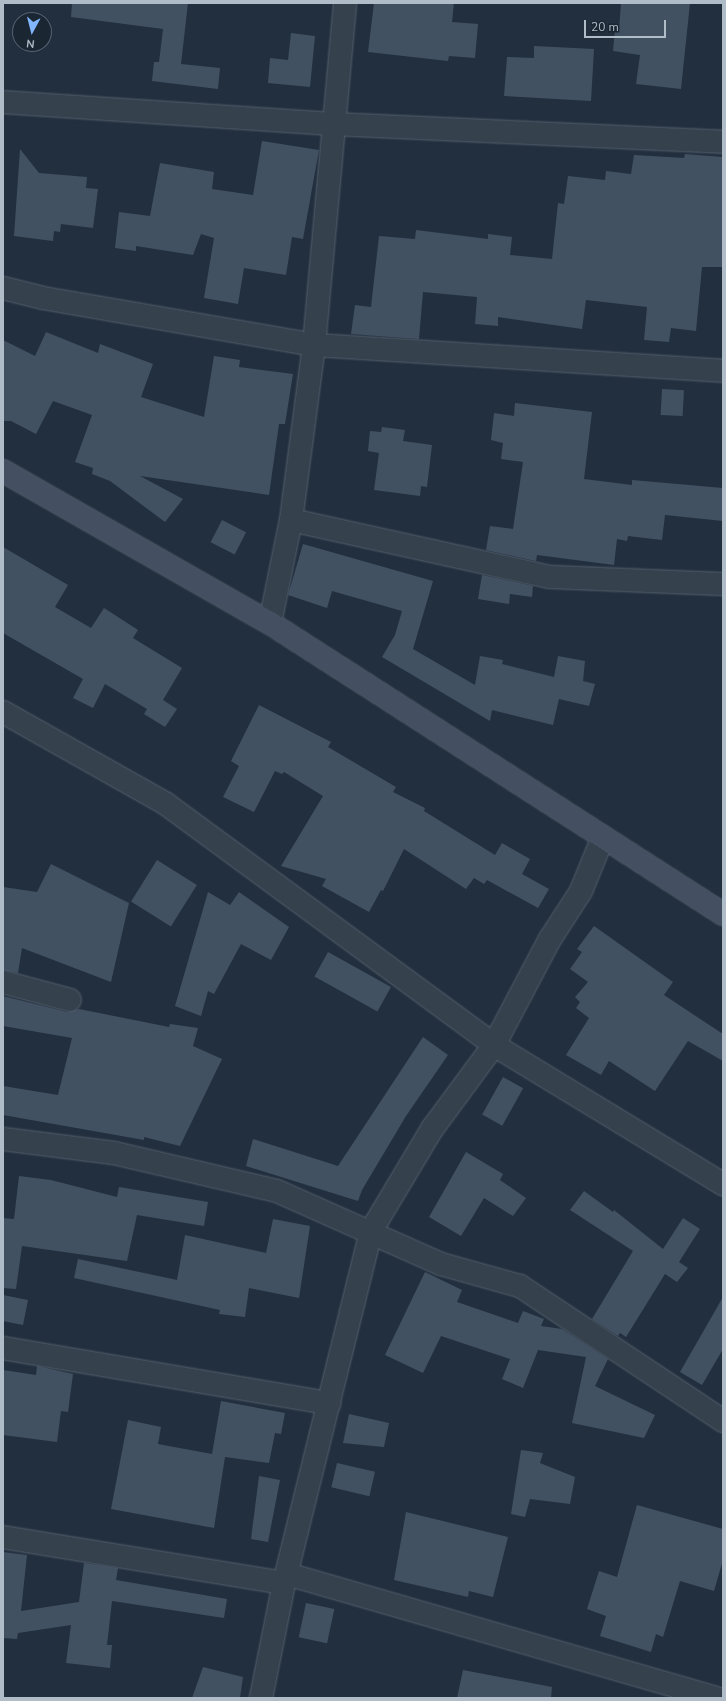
<!DOCTYPE html>
<html>
<head>
<meta charset="utf-8">
<style>
	body { margin:0 }
	#map { position:relative; width:726px; height:1701px; overflow:hidden; background:#222f3e; font-family:"Nunito Sans",sans-serif }
	div>[style] { position:absolute }
	.building>* { inset:0; background:#425162; transform-origin:0 0 }
	.roads { filter:drop-shadow(0 0 1px #545f6c) drop-shadow(0 0 1px #545f6c) }
	.street>* { height:22px; margin:-11px; padding:0 11px; transform-origin:11px; border-radius:11px; background:#36414e }
	.secondary>* { height:22px; margin:-11px; padding:0 11px; transform-origin:11px; border-radius:11px; background:#445061 }
	span { translate:-50% -50%; white-space:nowrap; text-align:center; line-height:1.15; -webkit-text-stroke:3px #1b2633; paint-order:stroke }
	.frame { position:absolute; inset:0; border:4px solid #b1bcc9; pointer-events:none }
	.north { position:absolute; left:12px; top:12px; width:40px; height:40px; box-sizing:border-box; background:#1b2633; border:1px solid #57626f; border-radius:50%; rotate:187deg; font-size:11px; font-weight:700; line-height:16px; text-align:center; color:#b1bcc9 }
	.north::after { content:''; display:block; margin:auto; width:14px; height:18px; background:#81b6fe; clip-path:polygon(50% 0,100% 100%,50% 72%,0 100%) }
	.scale { position:absolute; left:584px; top:20px; width:82px; height:18px; box-sizing:border-box; border:2px solid #b1bcc9; border-top:0; padding-left:5px; font-size:12px; line-height:14px; white-space:nowrap; color:#b1bcc9; -webkit-text-stroke:3px #1b2633; paint-order:stroke }
</style>
</head>
<body>
<div id="map">
	<div class="building">
		<div style="clip-path:polygon(72px 3px,188px 3px,181px 64px,220px 68px,218px 89px,152px 81px,154px 62px,159px 62px,163px 29px,71px 17px)"></div>
		<div style="clip-path:polygon(374px 3px,454px 3px,452px 22px,478px 24px,475px 58px,449px 56px,448px 61px,368px 52px)"></div>
		<div style="clip-path:polygon(621px 3px,690px 3px,681px 89px,636px 84px,640px 55px,613px 51px,615px 29px,619px 30px)"></div>
		<div style="clip-path:polygon(291px 33px,315px 36px,310px 87px,268px 83px,270px 58px,288px 60px)"></div>
		<div style="clip-path:polygon(534px 46px,594px 49px,591px 101px,504px 96px,507px 57px,534px 58px)"></div>
		<div style="clip-path:polygon(262px 141px,319px 150px,303px 239px,292px 237px,286px 275px,244px 268px,238px 304px,204px 298px,214px 238px,201px 234px,193px 255px,136px 246px,136px 251px,115px 248px,119px 212px,150px 216px,160px 163px,214px 172px,212px 189px,253px 195px)"></div>
		<div style="clip-path:polygon(20px 149px,39px 173px,87px 177px,86px 188px,98px 189px,93px 228px,61px 224px,60px 232px,54px 231px,53px 241px,14px 236px)"></div>
		<div style="clip-path:polygon(685px 154px,723px 157px,723px 267px,702px 267px,696px 331px,671px 328px,669px 342px,644px 340px,647px 307px,586px 300px,582px 329px,498px 317px,498px 326px,475px 324px,477px 297px,423px 292px,419px 339px,351px 334px,355px 305px,371px 307px,379px 236px,415px 239px,416px 230px,488px 239px,488px 234px,512px 237px,510px 255px,552px 259px,558px 203px,564px 204px,568px 176px,605px 180px,606px 171px,631px 174px,634px 155px,684px 158px)"></div>
		<div style="clip-path:polygon(46px 332px,98px 353px,100px 344px,153px 364px,141px 397px,204px 417px,214px 356px,240px 360px,239px 367px,293px 374px,285px 424px,279px 424px,269px 495px,140px 476px,183px 499px,165px 522px,110px 481px,92px 474px,93px 468px,75px 462px,92px 415px,53px 401px,36px 434px,11px 421px,3px 421px,3px 340px,35px 356px)"></div>
		<div style="left:662px;top:389px;width:22px;height:26px;rotate:3deg"></div>
		<div style="clip-path:polygon(515px 403px,592px 412px,584px 479px,632px 485px,632px 480px,723px 488px,723px 521px,665px 515px,662px 540px,628px 536px,627px 541px,617px 539px,614px 565px,537px 555px,536px 561px,486px 550px,490px 526px,513px 529px,523px 462px,501px 459px,503px 443px,491px 440px,494px 413px,514px 416px)"></div>
		<div style="clip-path:polygon(382px 427px,405px 430px,403px 441px,432px 445px,427px 487px,421px 486px,420px 496px,374px 490px,379px 453px,368px 451px,370px 431px,381px 432px)"></div>
		<div style="left:222px;top:520px;width:27px;height:25px;rotate:27deg"></div>
		<div style="clip-path:polygon(303px 544px,433px 581px,413px 649px,475px 685px,480px 656px,503px 660px,502px 664px,554px 677px,558px 656px,585px 661px,583px 681px,595px 684px,589px 706px,559px 699px,553px 725px,492px 710px,490px 721px,382px 657px,395px 635px,402px 611px,332px 591px,327px 608px,288px 595px)"></div>
		<div style="clip-path:polygon(3px 547px,68px 585px,55px 607px,91px 628px,104px 608px,138px 630px,133px 638px,182px 668px,163px 700px,177px 709px,165px 727px,144px 714px,147px 709px,105px 684px,93px 708px,73px 698px,83px 679px,3px 633px)"></div>
		<div style="clip-path:polygon(482px 575px,533px 586px,532px 597px,510px 594px,509px 604px,478px 599px)"></div>
		<div style="clip-path:polygon(259px 705px,331px 742px,328px 747px,396px 787px,393px 792px,425px 808px,424px 811px,495px 855px,502px 843px,530px 859px,522px 874px,549px 889px,538px 908px,487px 880px,484px 884px,474px 878px,466px 889px,404px 849px,383px 891px,381px 890px,369px 912px,322px 886px,326px 879px,281px 866px,323px 796px,284px 772px,282px 774px,275px 771px,254px 812px,223px 797px,239px 766px,231px 761px)"></div>
		<div style="left:157px;top:860px;width:47px;height:49px;rotate:32deg"></div>
		<div style="clip-path:polygon(51px 864px,129px 903px,111px 982px,22px 948px,18px 973px,3px 970px,3px 887px,37px 892px)"></div>
		<div style="clip-path:polygon(208px 892px,230px 905px,239px 892px,289px 927px,271px 960px,241px 944px,214px 994px,208px 991px,201px 1016px,175px 1006px)"></div>
		<div style="clip-path:polygon(594px 926px,673px 982px,664px 995px,723px 1034px,723px 1061px,688px 1041px,655px 1091px,609px 1061px,601px 1075px,566px 1055px,589px 1018px,576px 1008px,580px 1002px,575px 997px,588px 982px,570px 969px,582px 952px,577px 949px)"></div>
		<div style="left:328px;top:952px;width:72px;height:28px;rotate:29deg"></div>
		<div style="clip-path:polygon(3px 996px,67px 1012px,79px 1009px,169px 1027px,170px 1024px,198px 1028px,193px 1046px,222px 1059px,180px 1146px,144px 1137px,144px 1140px,3px 1115px,3px 1086px,58px 1095px,72px 1038px,3px 1026px)"></div>
		<div style="clip-path:polygon(423px 1037px,448px 1055px,406px 1116px,362px 1190px,358px 1201px,246px 1166px,253px 1139px,338px 1166px)"></div>
		<div style="left:503px;top:1077px;width:23px;height:43px;rotate:29deg"></div>
		<div style="clip-path:polygon(466px 1152px,503px 1174px,500px 1180px,526px 1198px,513px 1216px,484px 1198px,461px 1236px,429px 1217px)"></div>
		<div style="clip-path:polygon(19px 1176px,51px 1180px,117px 1197px,119px 1187px,208px 1202px,204px 1226px,137px 1215px,127px 1261px,22px 1246px,16px 1289px,3px 1288px,3px 1218px,14px 1219px)"></div>
		<div style="clip-path:polygon(584px 1191px,613px 1212px,614px 1210px,663px 1249px,683px 1218px,700px 1229px,679px 1262px,688px 1268px,677px 1282px,665px 1274px,626px 1337px,620px 1333px,618px 1336px,592px 1319px,633px 1251px,570px 1210px)"></div>
		<div style="clip-path:polygon(273px 1219px,310px 1226px,299px 1298px,249px 1288px,245px 1317px,219px 1314px,220px 1310px,74px 1278px,78px 1259px,177px 1280px,185px 1235px,266px 1253px)"></div>
		<div style="clip-path:polygon(425px 1272px,462px 1290px,457px 1302px,518px 1323px,523px 1311px,544px 1319px,541px 1326px,562px 1329px,608px 1359px,595px 1386px,655px 1415px,644px 1438px,572px 1423px,586px 1357px,538px 1350px,523px 1388px,502px 1379px,510px 1359px,441px 1336px,423px 1373px,385px 1355px)"></div>
		<div style="clip-path:polygon(3px 1295px,28px 1300px,23px 1325px,3px 1321px)"></div>
		<div style="clip-path:polygon(723px 1297px,723px 1349px,702px 1385px,680px 1372px)"></div>
		<div style="clip-path:polygon(37px 1366px,73px 1374px,68px 1412px,61px 1411px,57px 1442px,3px 1435px,3px 1370px,36px 1375px)"></div>
		<div style="clip-path:polygon(221px 1401px,285px 1413px,281px 1434px,275px 1433px,269px 1463px,225px 1457px,214px 1528px,111px 1509px,128px 1420px,161px 1427px,158px 1444px,212px 1454px)"></div>
		<div style="clip-path:polygon(349px 1414px,389px 1423px,384px 1447px,343px 1443px)"></div>
		<div style="clip-path:polygon(521px 1450px,543px 1453px,540px 1463px,575px 1477px,570px 1504px,530px 1499px,525px 1517px,511px 1514px)"></div>
		<div style="left:337px;top:1463px;width:39px;height:25px;rotate:13deg"></div>
		<div style="clip-path:polygon(259px 1476px,280px 1480px,268px 1542px,251px 1539px)"></div>
		<div style="clip-path:polygon(637px 1505px,723px 1529px,723px 1560px,714px 1591px,680px 1581px,663px 1637px,656px 1634px,651px 1652px,600px 1636px,606px 1616px,587px 1609px,599px 1571px,617px 1577px)"></div>
		<div style="clip-path:polygon(406px 1512px,508px 1537px,493px 1597px,469px 1591px,468px 1597px,394px 1580px)"></div>
		<div style="clip-path:polygon(3px 1552px,27px 1555px,21px 1611px,79px 1602px,84px 1563px,118px 1568px,116px 1580px,227px 1599px,224px 1618px,112px 1601px,107px 1645px,112px 1645px,110px 1668px,66px 1663px,71px 1625px,18px 1633px,17px 1639px,3px 1638px)"></div>
		<div style="left:306px;top:1603px;width:29px;height:35px;rotate:12deg"></div>
		<div style="clip-path:polygon(203px 1667px,243px 1677px,240px 1698px,192px 1698px)"></div>
		<div style="clip-path:polygon(463px 1670px,552px 1687px,551px 1698px,457px 1698px)"></div>
	</div>
	<div class="roads">
		<div class="street">
			<div style="left:3px;top:102px;width:331px;rotate:3.8deg"></div>
			<div style="left:333px;top:124px;width:390px;rotate:2.6deg"></div>
			<div style="left:3px;top:288px;width:41px;rotate:14deg"></div>
			<div style="left:43px;top:298px;width:275px;rotate:9.8deg"></div>
			<div style="left:314px;top:345px;width:410px;rotate:3.6deg"></div>
			<div style="left:291px;top:520px;width:265px;rotate:12.4deg"></div>
			<div style="left:550px;top:577px;width:173px;rotate:2.3deg"></div>
			<div style="left:270px;top:623px;width:105px;rotate:-78.5deg"></div>
			<div style="left:291px;top:520px;width:177px;rotate:-82.5deg"></div>
			<div style="left:314px;top:345px;width:343px;rotate:-84.8deg"></div>
			<div style="left:3px;top:712px;width:187px;rotate:29.4deg"></div>
			<div style="left:166px;top:804px;width:407px;rotate:36.3deg"></div>
			<div style="left:494px;top:1045px;width:268px;rotate:31.3deg"></div>
			<div style="left:3px;top:982px;width:69px;rotate:15deg"></div>
			<div style="left:3px;top:1139px;width:112px;rotate:7.2deg"></div>
			<div style="left:114px;top:1153px;width:167px;rotate:13.1deg"></div>
			<div style="left:277px;top:1191px;width:180px;rotate:24deg"></div>
			<div style="left:441px;top:1264px;width:82px;rotate:15.6deg"></div>
			<div style="left:520px;top:1286px;width:244px;rotate:33.6deg"></div>
			<div style="left:3px;top:1348px;width:331px;rotate:9.6deg"></div>
			<div style="left:3px;top:1537px;width:285px;rotate:9.3deg"></div>
			<div style="left:287px;top:1574px;width:447px;rotate:16.1deg"></div>
			<div style="left:261px;top:1698px;width:117px;rotate:-78.7deg"></div>
			<div style="left:284px;top:1583px;width:363px;rotate:-76.1deg"></div>
			<div style="left:371px;top:1231px;width:119px;rotate:-59.1deg"></div>
			<div style="left:432px;top:1129px;width:104px;rotate:-53.6deg"></div>
			<div style="left:494px;top:1045px;width:120px;rotate:-62.2deg"></div>
			<div style="left:550px;top:939px;width:57px;rotate:-57.1deg"></div>
			<div style="left:581px;top:891px;width:58px;rotate:-67.8deg"></div>
		</div>
		<div class="secondary">
			<div style="left:3px;top:471px;width:307px;rotate:29.7deg"></div>
			<div style="left:270px;top:623px;width:538px;rotate:32.72deg"></div>
		</div>
	</div>
	<div class="frame"></div>
	<div class="north">N</div>
	<div class="scale">20 m</div>
</div>
</body>
</html>
